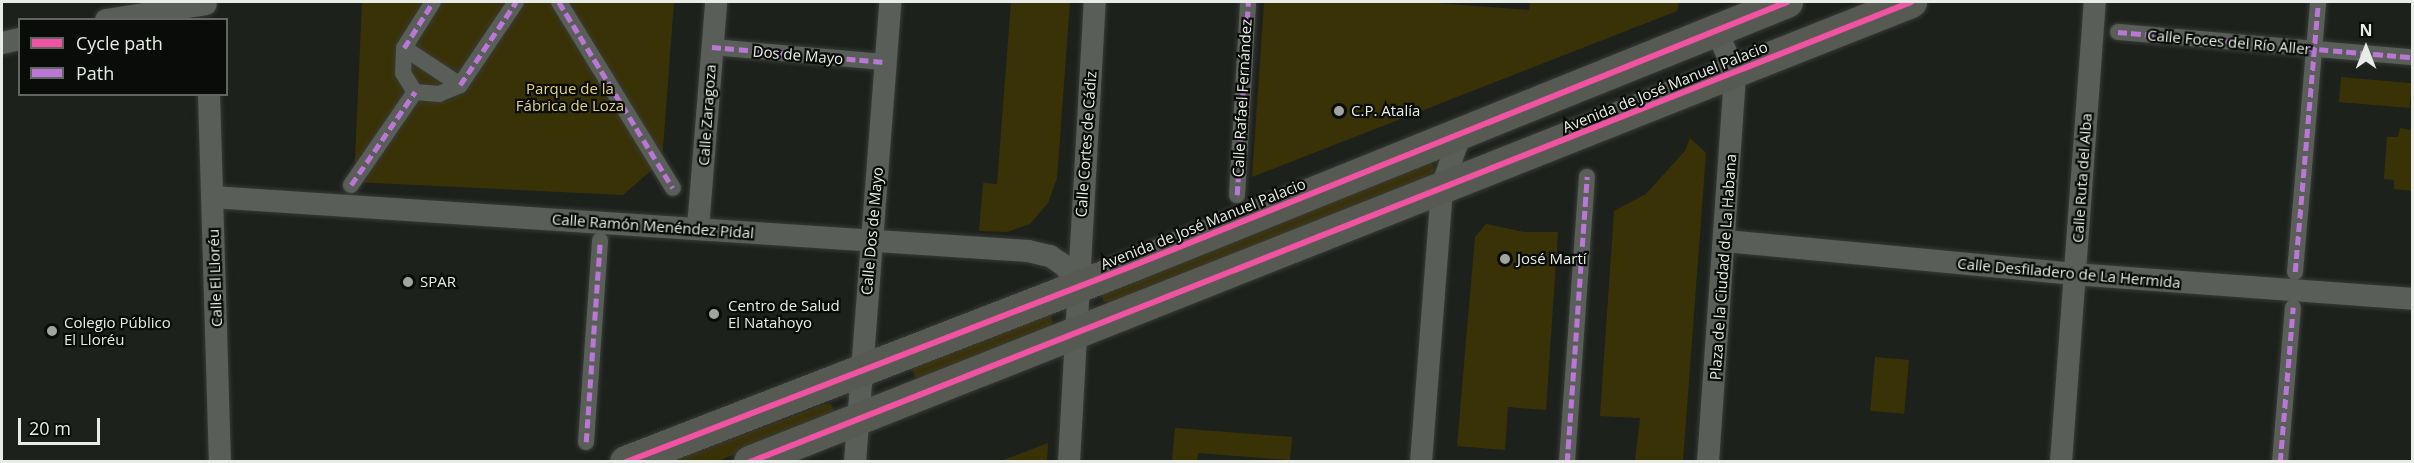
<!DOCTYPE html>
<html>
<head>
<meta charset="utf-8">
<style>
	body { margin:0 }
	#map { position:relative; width:2414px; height:463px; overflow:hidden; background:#1d211c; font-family:"Open Sans",sans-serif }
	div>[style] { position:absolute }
	.green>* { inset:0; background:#3a3207; transform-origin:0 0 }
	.roads { filter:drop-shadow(0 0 2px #383b37) drop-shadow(0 0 2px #383b37) }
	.pedestrian>* { height:16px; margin:-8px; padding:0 8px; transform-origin:8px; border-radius:8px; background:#5a5e59 }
	.minor>* { height:22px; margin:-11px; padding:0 11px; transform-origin:11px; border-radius:11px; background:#5a5e59 }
	.secondary>* { height:32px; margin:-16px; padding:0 16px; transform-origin:16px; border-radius:16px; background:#565a52 }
	.quiet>* { height:4.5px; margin-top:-2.25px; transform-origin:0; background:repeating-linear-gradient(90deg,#ba77d6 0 9px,transparent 0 13.5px) }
	.cycleway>* { height:6px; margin:-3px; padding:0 3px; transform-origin:3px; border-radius:3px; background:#f153a3 }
	.dots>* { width:16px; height:16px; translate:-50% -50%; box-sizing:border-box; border:3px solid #090c08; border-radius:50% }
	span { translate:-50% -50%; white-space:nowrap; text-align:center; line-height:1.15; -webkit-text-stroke:4.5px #090c08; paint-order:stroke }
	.street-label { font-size:15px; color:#e7ede6 }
	.park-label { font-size:15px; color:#e3d17e }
	.poi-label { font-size:15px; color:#e7ede6 }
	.left { translate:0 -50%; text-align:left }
	.frame { position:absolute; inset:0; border:3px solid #e7ede6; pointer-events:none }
	.legend { position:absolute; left:18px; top:18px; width:210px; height:78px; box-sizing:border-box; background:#090c08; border:2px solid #626661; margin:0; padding:8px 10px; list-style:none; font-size:18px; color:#e7ede6 }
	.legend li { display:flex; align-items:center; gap:12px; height:30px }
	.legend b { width:30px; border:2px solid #626661 }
	.north { position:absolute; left:2336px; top:18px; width:60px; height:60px; -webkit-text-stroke:4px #090c08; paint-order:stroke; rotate:0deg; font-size:16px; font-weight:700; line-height:24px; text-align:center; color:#e7ede6 }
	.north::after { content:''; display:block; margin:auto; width:21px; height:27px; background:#e7ede6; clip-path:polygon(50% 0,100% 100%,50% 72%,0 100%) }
	.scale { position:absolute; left:18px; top:418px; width:82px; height:27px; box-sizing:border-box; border:3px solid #e7ede6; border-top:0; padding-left:8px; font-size:18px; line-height:21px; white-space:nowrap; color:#e7ede6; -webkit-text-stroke:4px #090c08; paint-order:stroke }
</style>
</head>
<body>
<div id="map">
	<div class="green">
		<div style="clip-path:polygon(362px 2px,674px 2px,662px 161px,623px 195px,354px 182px)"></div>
		<div style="clip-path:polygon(1011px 2px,1070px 2px,1057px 178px,1048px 203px,1030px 224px,1007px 232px,979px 231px,983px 183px,997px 184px)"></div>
		<div style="clip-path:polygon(1264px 2px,1422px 2px,1529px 10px,1530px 2px,1679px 2px,1677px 11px,1252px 177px)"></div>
		<div style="left:2341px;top:77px;width:71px;height:25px;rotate:5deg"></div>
		<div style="clip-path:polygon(2400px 128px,2412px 130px,2412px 191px,2394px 189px,2394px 180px,2384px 179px,2387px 137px,2398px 137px)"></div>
		<div style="clip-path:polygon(1690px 138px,1706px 153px,1683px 461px,1635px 461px,1640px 418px,1600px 416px,1614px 211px,1646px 194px,1685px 151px)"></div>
		<div style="clip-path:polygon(1431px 161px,1435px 171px,1428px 178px,1114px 303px,1103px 301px,1101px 293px)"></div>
		<div style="clip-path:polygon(1486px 224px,1524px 232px,1558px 232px,1546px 410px,1508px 407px,1505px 450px,1457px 446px,1475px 237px)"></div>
		<div style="clip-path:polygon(1040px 313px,1050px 315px,1053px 322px,1049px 329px,924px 378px,915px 377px,912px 369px,918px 361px)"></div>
		<div style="left:1875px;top:357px;width:34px;height:54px;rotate:5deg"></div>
		<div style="clip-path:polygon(825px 404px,831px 404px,834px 410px,830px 416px,718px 461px,670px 462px)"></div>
		<div style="clip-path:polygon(1175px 428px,1292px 437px,1290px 460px,1198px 453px,1197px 461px,1172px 461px)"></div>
		<div style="clip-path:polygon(1048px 443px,1047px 461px,1001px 461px)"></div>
	</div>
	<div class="roads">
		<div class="pedestrian">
			<div style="left:559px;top:2px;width:218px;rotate:58.5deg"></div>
			<div style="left:2118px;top:32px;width:295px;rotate:4.9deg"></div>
			<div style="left:712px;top:47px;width:173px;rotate:5deg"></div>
			<div style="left:404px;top:48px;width:54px;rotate:-57.8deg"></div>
			<div style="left:460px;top:85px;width:67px;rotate:-146.5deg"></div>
			<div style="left:404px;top:48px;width:25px;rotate:92deg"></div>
			<div style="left:403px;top:73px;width:22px;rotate:58deg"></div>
			<div style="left:415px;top:92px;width:24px;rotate:5deg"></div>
			<div style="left:439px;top:94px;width:23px;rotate:-23deg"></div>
			<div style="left:460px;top:85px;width:100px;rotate:-56deg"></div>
			<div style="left:351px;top:185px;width:113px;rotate:-55.5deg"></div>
			<div style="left:1237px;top:195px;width:193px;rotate:-86.7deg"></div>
			<div style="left:2295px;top:272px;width:271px;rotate:-85.1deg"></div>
			<div style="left:586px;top:442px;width:202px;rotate:-86deg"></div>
			<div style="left:1567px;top:462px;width:286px;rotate:-86deg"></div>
			<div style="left:2280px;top:462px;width:155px;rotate:-85.2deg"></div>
		</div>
		<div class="minor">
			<div style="left:106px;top:20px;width:101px;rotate:-9.1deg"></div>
			<div style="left:2px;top:43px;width:18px;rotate:-13deg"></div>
			<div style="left:209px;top:94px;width:368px;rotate:88.3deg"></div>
			<div style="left:212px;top:197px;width:818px;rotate:3.79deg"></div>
			<div style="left:1028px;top:251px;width:23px;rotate:13deg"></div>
			<div style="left:1050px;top:256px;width:18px;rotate:34deg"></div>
			<div style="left:1065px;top:266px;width:24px;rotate:55deg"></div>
			<div style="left:698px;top:228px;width:227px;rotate:-85.4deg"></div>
			<div style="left:1726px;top:241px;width:350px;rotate:5.4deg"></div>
			<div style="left:2074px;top:274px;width:339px;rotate:4.2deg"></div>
			<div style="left:855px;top:462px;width:461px;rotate:-85.6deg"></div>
			<div style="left:1069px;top:462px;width:461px;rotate:-86.8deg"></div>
			<div style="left:1421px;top:462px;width:277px;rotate:-85.6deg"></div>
			<div style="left:1442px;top:186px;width:56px;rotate:-70.3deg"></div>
			<div style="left:1708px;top:462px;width:391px;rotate:-86deg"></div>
			<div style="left:1735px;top:72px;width:46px;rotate:-114.3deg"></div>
			<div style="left:2061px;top:462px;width:461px;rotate:-85.8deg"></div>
		</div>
		<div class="secondary">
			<div style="left:626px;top:462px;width:548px;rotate:-21.18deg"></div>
			<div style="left:1137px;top:264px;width:701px;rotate:-21.95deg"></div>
			<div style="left:750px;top:462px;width:1249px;rotate:-21.61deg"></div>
		</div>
	</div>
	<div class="quiet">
		<div style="left:559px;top:2px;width:218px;rotate:58.5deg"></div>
		<div style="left:2118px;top:32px;width:295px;rotate:4.9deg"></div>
		<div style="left:712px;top:47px;width:173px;rotate:5deg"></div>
		<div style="left:404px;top:48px;width:54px;rotate:-57.8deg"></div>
		<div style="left:460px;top:85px;width:100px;rotate:-56deg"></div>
		<div style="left:351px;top:185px;width:113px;rotate:-55.5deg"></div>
		<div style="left:1237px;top:195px;width:193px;rotate:-86.7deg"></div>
		<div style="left:2295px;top:272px;width:271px;rotate:-85.1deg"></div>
		<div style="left:586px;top:442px;width:202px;rotate:-86deg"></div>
		<div style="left:1567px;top:462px;width:286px;rotate:-86deg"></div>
		<div style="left:2280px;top:462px;width:155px;rotate:-85.2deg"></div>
	</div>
	<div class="cycleway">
		<div style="left:626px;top:462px;width:548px;rotate:-21.18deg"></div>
		<div style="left:1137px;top:264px;width:701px;rotate:-21.95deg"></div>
		<div style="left:750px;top:462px;width:1249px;rotate:-21.61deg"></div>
	</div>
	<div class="dots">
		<div style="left:1339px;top:111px;background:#a0a69f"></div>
		<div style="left:1505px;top:259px;background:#a0a69f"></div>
		<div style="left:408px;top:282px;background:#a0a69f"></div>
		<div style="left:714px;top:314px;background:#a0a69f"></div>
		<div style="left:52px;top:331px;background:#a0a69f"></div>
	</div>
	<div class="street-label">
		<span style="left:2229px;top:42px;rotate:5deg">Calle Foces del Río Aller</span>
		<span style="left:798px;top:55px;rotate:5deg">Dos de Mayo</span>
		<span style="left:1665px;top:87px;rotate:-22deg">Avenida de José Manuel Palacio</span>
		<span style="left:1242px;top:98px;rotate:-87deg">Calle Rafael Fernández</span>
		<span style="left:707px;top:115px;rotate:-86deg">Calle Zaragoza</span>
		<span style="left:1086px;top:144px;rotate:-86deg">Calle Cortes de Cádiz</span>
		<span style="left:2082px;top:178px;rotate:-86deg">Calle Ruta del Alba</span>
		<span style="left:1203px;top:224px;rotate:-22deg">Avenida de José Manuel Palacio</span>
		<span style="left:653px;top:226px;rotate:4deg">Calle Ramón Menéndez Pidal</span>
		<span style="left:872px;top:231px;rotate:-85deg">Calle Dos de Mayo</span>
		<span style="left:1723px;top:267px;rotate:-86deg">Plaza de la Ciudad de La Habana</span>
		<span style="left:2069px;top:273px;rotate:5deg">Calle Desfiladero de La Hermida</span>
		<span style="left:215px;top:278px;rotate:-92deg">Calle El Lloréu</span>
	</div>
	<div class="park-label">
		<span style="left:570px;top:97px">Parque de la<br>Fábrica de Loza</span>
	</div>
	<div class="poi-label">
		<span class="left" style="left:1351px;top:111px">C.P. Atalía</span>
		<span class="left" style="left:1517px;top:259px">José Martí</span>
		<span class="left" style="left:420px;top:282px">SPAR</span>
		<span class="left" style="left:728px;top:314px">Centro de Salud<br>El Natahoyo</span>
		<span class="left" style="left:64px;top:331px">Colegio Público<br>El Lloréu</span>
	</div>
	<div class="frame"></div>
	<ul class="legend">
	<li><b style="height:8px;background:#f153a3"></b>Cycle path</li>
	<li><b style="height:8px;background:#ba77d6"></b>Path</li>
	</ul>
	<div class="north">N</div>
	<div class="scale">20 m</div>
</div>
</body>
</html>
